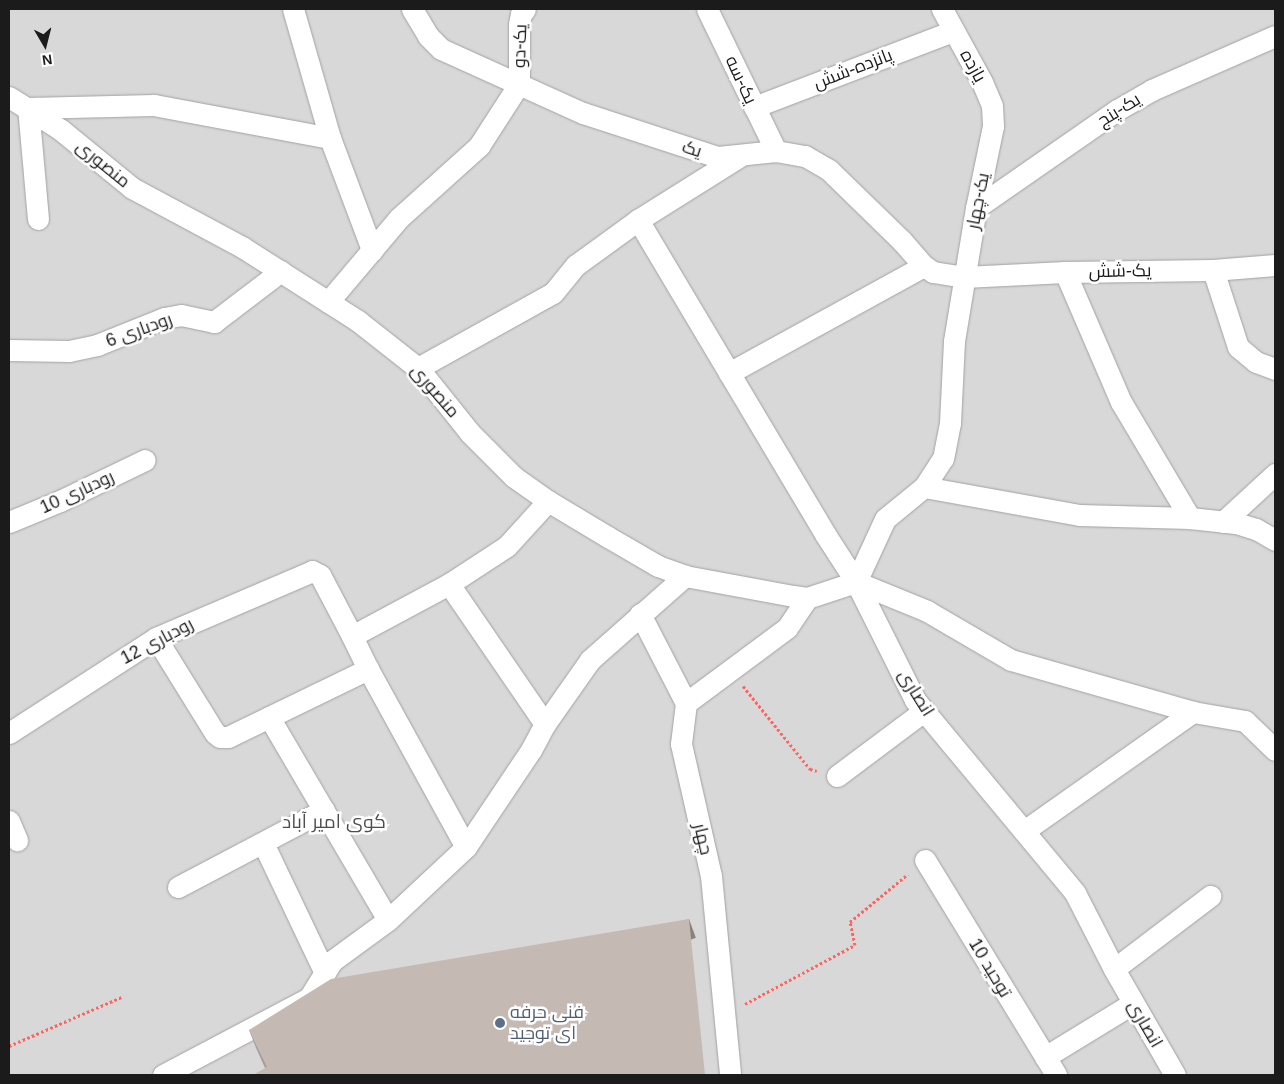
<!DOCTYPE html>
<html>
<head>
<meta charset="utf-8">
<style>
	body { margin:0 }
	#map { position:relative; width:1284px; height:1084px; overflow:hidden; background:#ede8df; font-family:Arial,Cairo,sans-serif }
	div>[style] { position:absolute }
	.residential>* { inset:0; background:#d9d8d8; transform-origin:0 0 }
	.path>* { height:3px; margin-top:-1.5px; transform-origin:0; background:repeating-linear-gradient(90deg,#ff655e 0 2.5px,transparent 0 5px) }
	.roads { filter:drop-shadow(0 0 1px #a2a2a2) drop-shadow(0 0 1px #a2a2a2) }
	.minor>* { height:21px; margin:-10.5px; padding:0 10.5px; transform-origin:10.5px; border-radius:10.5px; background:#fff }
	.wall>* { inset:0; background:#a99f9a }
	.shaded-wall>* { inset:0; background:#8a827d; transform-origin:0 0 }
	.building>* { inset:0; background:#c5b9b3 }
	.dots>* { width:14px; height:14px; translate:-50% -50%; box-sizing:border-box; border:2px solid #fff; border-radius:50% }
	span { translate:-50% -50%; white-space:nowrap; text-align:center; line-height:1.15; -webkit-text-stroke:5px #fff; paint-order:stroke }
	.street-label { font-size:18px; color:#1b1b1b }
	.service-label { font-size:18px; color:#4e5e75 }
	.left { translate:0 -50%; text-align:left }
	.neighbourhood-label { font-size:19px; color:#4e4e4e }
	.frame { position:absolute; inset:0; border:10px solid #1b1b1b; pointer-events:none }
	.north { position:absolute; left:20px; top:20px; width:50px; height:50px; -webkit-text-stroke:4px #fff; paint-order:stroke; rotate:172deg; font-size:14px; font-weight:700; line-height:20px; text-align:center; color:#1b1b1b }
	.north::after { content:''; display:block; margin:auto; width:18px; height:22px; background:#1b1b1b; clip-path:polygon(50% 0,100% 100%,50% 72%,0 100%) }
</style>
</head>
<body>
<div id="map">
	<div class="residential">
		<div style="left:9px;top:9px;width:1266px;height:1066px"></div>
	</div>
	<div class="path">
		<div style="left:743px;top:686px;width:107px;rotate:51.1deg"></div>
		<div style="left:810px;top:769px;width:7px;rotate:16deg"></div>
		<div style="left:745px;top:1004px;width:125px;rotate:-28.2deg"></div>
		<div style="left:855px;top:945px;width:24px;rotate:-102deg"></div>
		<div style="left:850px;top:922px;width:75px;rotate:-39.6deg"></div>
		<div style="left:9px;top:1046px;width:125px;rotate:-23.5deg"></div>
	</div>
	<div class="roads">
		<div class="minor">
			<div style="left:293px;top:9px;width:134px;rotate:74deg"></div>
			<div style="left:412px;top:9px;width:31px;rotate:59deg"></div>
			<div style="left:428px;top:36px;width:18px;rotate:45deg"></div>
			<div style="left:441px;top:49px;width:156px;rotate:24.3deg"></div>
			<div style="left:583px;top:113px;width:142px;rotate:18.1deg"></div>
			<div style="left:718px;top:157px;width:58px;rotate:-5.9deg"></div>
			<div style="left:776px;top:151px;width:29px;rotate:10deg"></div>
			<div style="left:805px;top:156px;width:28px;rotate:30deg"></div>
			<div style="left:829px;top:170px;width:102px;rotate:44.2deg"></div>
			<div style="left:902px;top:241px;width:33px;rotate:49deg"></div>
			<div style="left:924px;top:266px;width:11px;rotate:34deg"></div>
			<div style="left:933px;top:272px;width:31px;rotate:9deg"></div>
			<div style="left:964px;top:277px;width:101px;rotate:-2.8deg"></div>
			<div style="left:1065px;top:272px;width:148px;rotate:-0.8deg"></div>
			<div style="left:1213px;top:270px;width:62px;rotate:-4.6deg"></div>
			<div style="left:707px;top:9px;width:158px;rotate:64.1deg"></div>
			<div style="left:942px;top:9px;width:83px;rotate:61.3deg"></div>
			<div style="left:982px;top:82px;width:26px;rotate:67deg"></div>
			<div style="left:992px;top:106px;width:20px;rotate:87deg"></div>
			<div style="left:993px;top:126px;width:84px;rotate:101.7deg"></div>
			<div style="left:976px;top:208px;width:135px;rotate:99.4deg"></div>
			<div style="left:954px;top:341px;width:82px;rotate:92.8deg"></div>
			<div style="left:950px;top:423px;width:36px;rotate:101deg"></div>
			<div style="left:943px;top:458px;width:35px;rotate:123deg"></div>
			<div style="left:924px;top:487px;width:50px;rotate:140.6deg"></div>
			<div style="left:885px;top:519px;width:69px;rotate:114.7deg"></div>
			<div style="left:856px;top:582px;width:132px;rotate:63.4deg"></div>
			<div style="left:915px;top:700px;width:251px;rotate:50.3deg"></div>
			<div style="left:1075px;top:893px;width:85px;rotate:62.8deg"></div>
			<div style="left:1114px;top:969px;width:122px;rotate:60.1deg"></div>
			<div style="left:9px;top:97px;width:62px;rotate:32.4deg"></div>
			<div style="left:61px;top:130px;width:92px;rotate:39.2deg"></div>
			<div style="left:132px;top:188px;width:125px;rotate:28.2deg"></div>
			<div style="left:242px;top:247px;width:138px;rotate:32.5deg"></div>
			<div style="left:358px;top:321px;width:76px;rotate:38.1deg"></div>
			<div style="left:418px;top:368px;width:83px;rotate:51.3deg"></div>
			<div style="left:470px;top:433px;width:62px;rotate:45deg"></div>
			<div style="left:514px;top:477px;width:42px;rotate:35.2deg"></div>
			<div style="left:548px;top:501px;width:70px;rotate:31deg"></div>
			<div style="left:608px;top:537px;width:58px;rotate:30.1deg"></div>
			<div style="left:658px;top:566px;width:29px;rotate:20deg"></div>
			<div style="left:685px;top:576px;width:110px;rotate:10.5deg"></div>
			<div style="left:793px;top:596px;width:14px;rotate:8deg"></div>
			<div style="left:807px;top:598px;width:52px;rotate:-18.1deg"></div>
			<div style="left:754px;top:107px;width:213px;rotate:-20.9deg"></div>
			<div style="left:976px;top:208px;width:172px;rotate:-34.8deg"></div>
			<div style="left:1117px;top:110px;width:40px;rotate:-29.7deg"></div>
			<div style="left:1152px;top:90px;width:134px;rotate:-23.7deg"></div>
			<div style="left:38px;top:219px;width:111px;rotate:-95.1deg"></div>
			<div style="left:28px;top:108px;width:126px;rotate:-1.4deg"></div>
			<div style="left:154px;top:105px;width:179px;rotate:10.6deg"></div>
			<div style="left:330px;top:138px;width:120px;rotate:69.4deg"></div>
			<div style="left:638px;top:220px;width:365px;rotate:59.2deg"></div>
			<div style="left:825px;top:534px;width:57px;rotate:57.1deg"></div>
			<div style="left:856px;top:582px;width:77px;rotate:22.2deg"></div>
			<div style="left:927px;top:611px;width:97px;rotate:30.3deg"></div>
			<div style="left:1011px;top:660px;width:189px;rotate:15.9deg"></div>
			<div style="left:1193px;top:712px;width:53px;rotate:9.8deg"></div>
			<div style="left:1245px;top:721px;width:42px;rotate:44deg"></div>
			<div style="left:1213px;top:270px;width:81px;rotate:72deg"></div>
			<div style="left:1238px;top:347px;width:23px;rotate:40deg"></div>
			<div style="left:1256px;top:362px;width:20px;rotate:20deg"></div>
			<div style="left:1065px;top:272px;width:142px;rotate:66.7deg"></div>
			<div style="left:1121px;top:402px;width:135px;rotate:59.3deg"></div>
			<div style="left:328px;top:302px;width:110px;rotate:-49.8deg"></div>
			<div style="left:399px;top:218px;width:108px;rotate:-42deg"></div>
			<div style="left:479px;top:146px;width:74px;rotate:-57.2deg"></div>
			<div style="left:519px;top:84px;width:60px;rotate:-90deg"></div>
			<div style="left:519px;top:24px;width:10px;rotate:-79deg"></div>
			<div style="left:521px;top:14px;width:6px;rotate:-51deg"></div>
			<div style="left:9px;top:350px;width:60px;rotate:1deg"></div>
			<div style="left:69px;top:351px;width:29px;rotate:-12deg"></div>
			<div style="left:97px;top:345px;width:72px;rotate:-21.9deg"></div>
			<div style="left:164px;top:318px;width:17px;rotate:-10deg"></div>
			<div style="left:181px;top:315px;width:34px;rotate:12deg"></div>
			<div style="left:214px;top:322px;width:84px;rotate:-37.3deg"></div>
			<div style="left:418px;top:368px;width:154px;rotate:-29.1deg"></div>
			<div style="left:553px;top:293px;width:36px;rotate:-51deg"></div>
			<div style="left:576px;top:265px;width:77px;rotate:-36deg"></div>
			<div style="left:638px;top:220px;width:120px;rotate:-32.1deg"></div>
			<div style="left:729px;top:373px;width:222px;rotate:-28.8deg"></div>
			<div style="left:924px;top:487px;width:158px;rotate:10.2deg"></div>
			<div style="left:1079px;top:515px;width:111px;rotate:1.5deg"></div>
			<div style="left:1190px;top:518px;width:46px;rotate:6.2deg"></div>
			<div style="left:1236px;top:523px;width:21px;rotate:17deg"></div>
			<div style="left:1256px;top:529px;width:22px;rotate:30deg"></div>
			<div style="left:9px;top:522px;width:55px;rotate:-22.4deg"></div>
			<div style="left:60px;top:501px;width:94px;rotate:-25.8deg"></div>
			<div style="left:1223px;top:522px;width:71px;rotate:-42.7deg"></div>
			<div style="left:449px;top:584px;width:170px;rotate:55.6deg"></div>
			<div style="left:640px;top:614px;width:100px;rotate:62.7deg"></div>
			<div style="left:686px;top:703px;width:41px;rotate:97deg"></div>
			<div style="left:681px;top:744px;width:135px;rotate:77.2deg"></div>
			<div style="left:711px;top:876px;width:200px;rotate:84.5deg"></div>
			<div style="left:156px;top:638px;width:112px;rotate:58.2deg"></div>
			<div style="left:215px;top:733px;width:6px;rotate:39deg"></div>
			<div style="left:220px;top:737px;width:8px"></div>
			<div style="left:228px;top:737px;width:156px;rotate:-25.9deg"></div>
			<div style="left:368px;top:669px;width:37px;rotate:-116deg"></div>
			<div style="left:352px;top:636px;width:110px;rotate:-28.2deg"></div>
			<div style="left:449px;top:584px;width:69px;rotate:-33.2deg"></div>
			<div style="left:507px;top:546px;width:61px;rotate:-47.7deg"></div>
			<div style="left:368px;top:669px;width:203px;rotate:61.2deg"></div>
			<div style="left:686px;top:703px;width:126px;rotate:-36.6deg"></div>
			<div style="left:787px;top:628px;width:36px;rotate:-56deg"></div>
			<div style="left:269px;top:717px;width:235px;rotate:59.6deg"></div>
			<div style="left:9px;top:733px;width:175px;rotate:-32.9deg"></div>
			<div style="left:156px;top:638px;width:170px;rotate:-23.2deg"></div>
			<div style="left:312px;top:571px;width:9px;rotate:27deg"></div>
			<div style="left:320px;top:575px;width:69px;rotate:62.3deg"></div>
			<div style="left:837px;top:776px;width:109px;rotate:-36.8deg"></div>
			<div style="left:9px;top:821px;width:21px;rotate:67deg"></div>
			<div style="left:1024px;top:831px;width:207px;rotate:-35.2deg"></div>
			<div style="left:263px;top:843px;width:144px;rotate:64.5deg"></div>
			<div style="left:925px;top:860px;width:252px;rotate:58.6deg"></div>
			<div style="left:178px;top:887px;width:165px;rotate:-27.8deg"></div>
			<div style="left:1114px;top:969px;width:121px;rotate:-37.2deg"></div>
			<div style="left:1045px;top:1057px;width:103px;rotate:-31.5deg"></div>
			<div style="left:163px;top:1075px;width:165px;rotate:-27.8deg"></div>
			<div style="left:309px;top:998px;width:44px;rotate:-58.1deg"></div>
			<div style="left:332px;top:961px;width:69px;rotate:-36.2deg"></div>
			<div style="left:388px;top:920px;width:107px;rotate:-43.1deg"></div>
			<div style="left:466px;top:847px;width:117px;rotate:-56.2deg"></div>
			<div style="left:531px;top:750px;width:30px;rotate:-62deg"></div>
			<div style="left:545px;top:724px;width:78px;rotate:-54.9deg"></div>
			<div style="left:590px;top:660px;width:127px;rotate:-41.5deg"></div>
		</div>
	</div>
	<div class="wall">
		<div style="clip-path:polygon(696px 938px,265px 1068px,256px 1048px,249px 1030px)"></div>
	</div>
	<div class="shaded-wall">
		<div style="left:689px;top:919px;width:20px;height:157px;rotate:70deg"></div>
	</div>
	<div class="building">
		<div style="clip-path:polygon(689px 919px,705px 1075px,253px 1075px,267px 1067px,249px 1030px,331px 979px)"></div>
	</div>
	<div class="dots">
		<div style="left:500px;top:1023px;background:#5c6f8a"></div>
	</div>
	<div class="street-label">
		<span style="left:520px;top:46px;rotate:-88deg">یک-دو</span>
		<span style="left:973px;top:66px;rotate:61deg">یازده</span>
		<span style="left:853px;top:69px;rotate:-21deg">پانزده-شش</span>
		<span style="left:741px;top:80px;rotate:65deg">یک-سه</span>
		<span style="left:1119px;top:110px;rotate:-32deg">یک-پنج</span>
		<span style="left:692px;top:149px;rotate:18deg">یک</span>
		<span style="left:103px;top:164px;rotate:39deg">منصوری</span>
		<span style="left:978px;top:201px;rotate:-79deg">یک-چهار</span>
		<span style="left:1120px;top:271px;rotate:-1deg">یک-شش</span>
		<span style="left:139px;top:330px;rotate:-20deg">رودباری 6</span>
		<span style="left:435px;top:391px;rotate:49deg">منصوری</span>
		<span style="left:77px;top:492px;rotate:-25deg">رودباری 10</span>
		<span style="left:157px;top:641px;rotate:-28deg">رودباری 12</span>
		<span style="left:916px;top:693px;rotate:58deg">انصاری</span>
		<span style="left:703px;top:839px;rotate:77deg">چهار</span>
		<span style="left:990px;top:968px;rotate:59deg">توحید 10</span>
		<span style="left:1145px;top:1024px;rotate:60deg">انصاری</span>
	</div>
	<div class="service-label">
		<span class="left" style="left:510px;top:1023px">فنی حرفه<br>ای توجید</span>
	</div>
	<div class="neighbourhood-label">
		<span style="left:334px;top:822px">کوی امیر آباد</span>
	</div>
	<div class="frame"></div>
	<div class="north">N</div>
</div>
</body>
</html>
